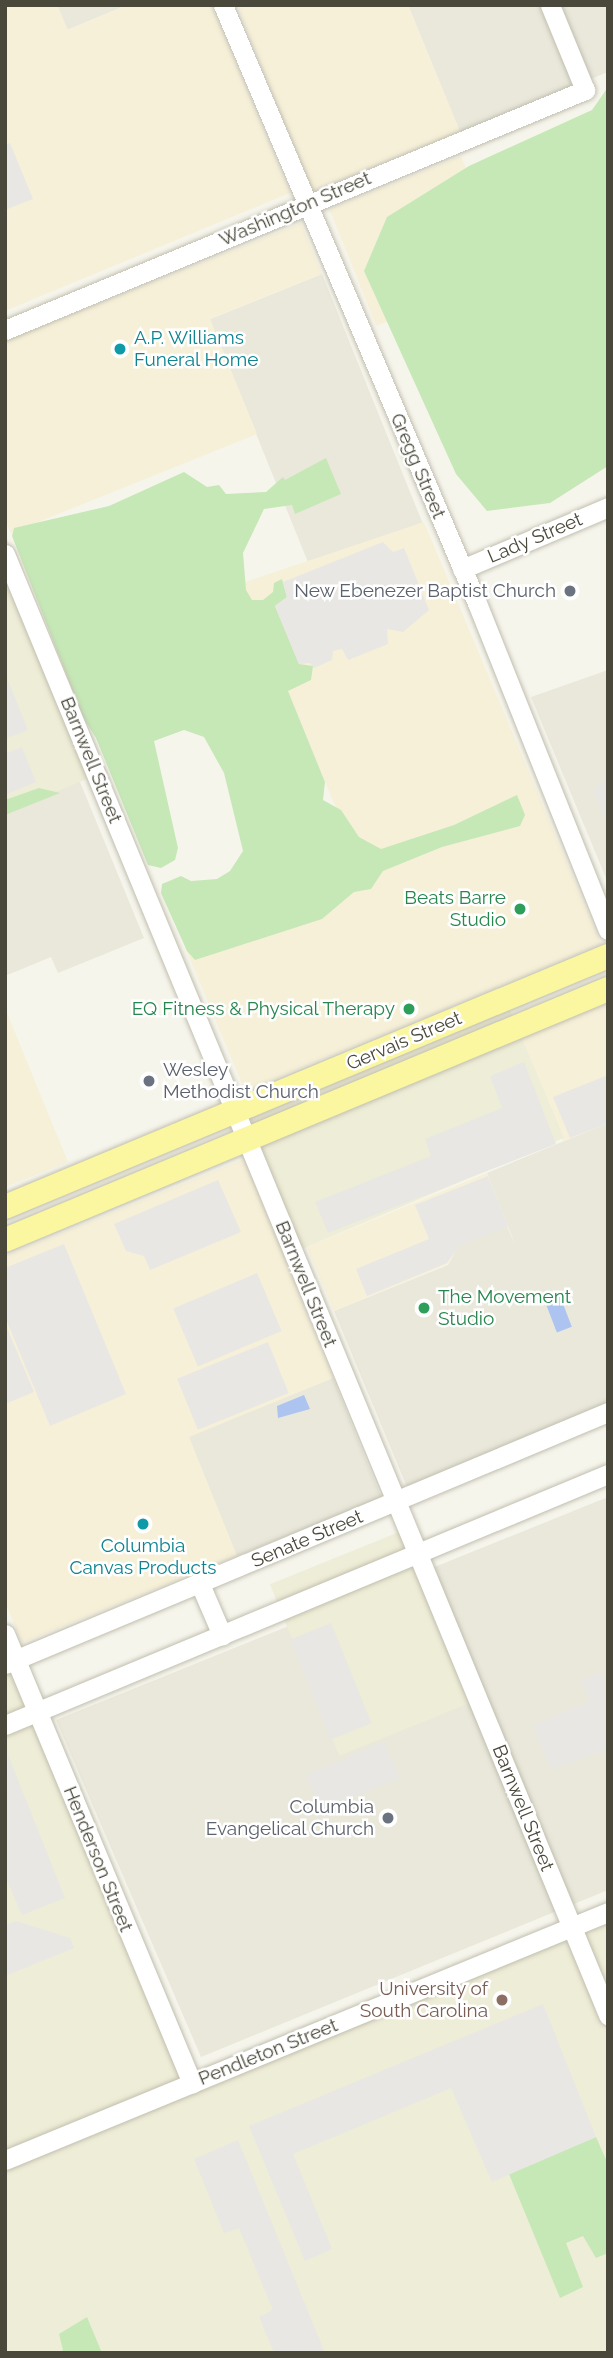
<!DOCTYPE html>
<html>
<head>
<meta charset="utf-8">
<style>
	body { margin:0 }
	#map { position:relative; width:613px; height:2358px; overflow:hidden; background:#f6f5ec; font-family:Raleway,sans-serif }
	div>[style] { position:absolute }
	.residential>* { inset:0; background:#e9e8db; transform-origin:0 0 }
	.commercial>* { inset:0; background:#f6f0d9; transform-origin:0 0 }
	.education>* { inset:0; background:#eeedd7; transform-origin:0 0 }
	.green>* { inset:0; background:#c6e8b7 }
	.parking>* { inset:0; background:#e8e7e3; transform-origin:0 0 }
	.water>* { inset:0; background:#acc4ef; transform-origin:0 0 }
	.roads { filter:drop-shadow(0 0 2px #c1bfaf) drop-shadow(0 0 2px #c1bfaf) }
	.minor>* { height:19px; margin:-9.5px; padding:0 9.5px; transform-origin:9.5px; border-radius:9.5px; background:#fff }
	.major>* { height:24px; margin:-12px; padding:0 12px; transform-origin:12px; border-radius:12px; background:#fbf6a0 }
	.dots>* { width:19px; height:19px; translate:-50% -50%; box-sizing:border-box; border:4px solid #fff; border-radius:50% }
	span { translate:-50% -50%; white-space:nowrap; text-align:center; line-height:1.15; -webkit-text-stroke:5px #fff; paint-order:stroke }
	.street-label { font-size:19px; color:#4a483a }
	.culture-label { font-size:19px; color:#0d838f }
	.left { translate:0 -50%; text-align:left }
	.worship-label { font-size:19px; color:#5b616d }
	.right { translate:-100% -50%; text-align:right }
	.leisure-label { font-size:19px; color:#27864d }
	.education-label { font-size:19px; color:#785e54 }
	.frame { position:absolute; inset:0; border:7px solid #4a483a; pointer-events:none }
</style>
</head>
<body>
<div id="map">
	<div class="residential">
		<div style="clip-path:polygon(57px 5px,127px 5px,67px 30px)"></div>
		<div style="clip-path:polygon(408px 5px,608px 5px,608px 72px,460px 132px)"></div>
		<div style="left:322px;top:274px;width:268px;height:121px;rotate:68deg"></div>
		<div style="clip-path:polygon(608px 670px,608px 883px,531px 697px)"></div>
		<div style="clip-path:polygon(78px 777px,144px 938px,58px 973px,51px 957px,5px 976px,5px 806px)"></div>
		<div style="clip-path:polygon(608px 1123px,608px 1404px,407px 1487px,334px 1311px,448px 1265px,458px 1246px,507px 1226px,516px 1247px,487px 1173px)"></div>
		<div style="left:333px;top:1378px;width:129px;height:156px;rotate:68deg"></div>
		<div style="clip-path:polygon(608px 1497px,608px 1890px,201px 2057px,56px 1720px)"></div>
	</div>
	<div class="commercial">
		<div style="clip-path:polygon(5px 5px,57px 5px,68px 30px,127px 5px,211px 5px,290px 193px,5px 311px)"></div>
		<div style="clip-path:polygon(237px 5px,408px 5px,460px 132px,312px 191px)"></div>
		<div style="left:461px;top:156px;width:126px;height:142px;rotate:68deg"></div>
		<div style="clip-path:polygon(301px 223px,322px 274px,210px 319px,257px 434px,11px 533px,5px 520px,5px 341px)"></div>
		<div style="clip-path:polygon(424px 522px,601px 944px,245px 1091px,185px 947px,363px 873px,242px 583px)"></div>
		<div style="clip-path:polygon(608px 1000px,608px 1123px,563px 1141px,519px 1037px)"></div>
		<div style="clip-path:polygon(5px 1008px,68px 1162px,5px 1187px)"></div>
		<div style="clip-path:polygon(244px 1159px,333px 1378px,189px 1437px,237px 1556px,22px 1643px,5px 1602px,5px 1256px)"></div>
		<div style="clip-path:polygon(487px 1173px,507px 1226px,458px 1246px,448px 1264px,334px 1311px,307px 1247px)"></div>
	</div>
	<div class="education">
		<div style="clip-path:polygon(5px 534px,106px 771px,5px 813px)"></div>
		<div style="left:509px;top:1008px;width:141px;height:288px;rotate:67deg"></div>
		<div style="left:409px;top:1528px;width:185px;height:150px;rotate:68deg"></div>
		<div style="clip-path:polygon(5px 1645px,186px 2086px,608px 1914px,608px 2353px,5px 2353px)"></div>
	</div>
	<div class="green">
		<div style="clip-path:polygon(608px 87px,608px 466px,550px 503px,487px 511px,456px 474px,364px 271px,387px 217px,469px 166px,592px 110px)"></div>
		<div style="clip-path:polygon(326px 458px,341px 494px,295px 514px,292px 505px,264px 509px,243px 553px,246px 590px,252px 600px,263px 600px,273px 592px,274px 583px,282px 579px,287px 597px,275px 606px,299px 664px,313px 666px,311px 680px,288px 691px,325px 782px,323px 800px,341px 810px,359px 837px,381px 849px,454px 825px,517px 795px,525px 815px,520px 826px,442px 847px,383px 871px,371px 889px,354px 892px,322px 919px,195px 960px,187px 951px,161px 893px,162px 884px,181px 876px,191px 881px,217px 879px,230px 871px,243px 851px,224px 773px,204px 737px,184px 730px,154px 741px,178px 848px,175px 860px,161px 868px,148px 865px,96px 738px,83px 717px,12px 536px,14px 528px,109px 506px,184px 472px,207px 487px,219px 485px,226px 494px,266px 492px,283px 477px,285px 480px)"></div>
		<div style="clip-path:polygon(39px 788px,60px 793px,5px 815px,5px 800px)"></div>
		<div style="clip-path:polygon(596px 2137px,608px 2164px,608px 2253px,596px 2258px,583px 2236px,566px 2243px,583px 2287px,560px 2298px,509px 2174px)"></div>
		<div style="clip-path:polygon(87px 2317px,102px 2353px,58px 2353px,63px 2350px,59px 2334px)"></div>
	</div>
	<div class="parking">
		<div style="clip-path:polygon(10px 143px,33px 199px,5px 210px,5px 145px)"></div>
		<div style="clip-path:polygon(383px 542px,393px 552px,404px 548px,429px 610px,403px 632px,387px 629px,388px 644px,348px 660px,342px 649px,333px 651px,332px 660px,314px 668px,310px 663px,299px 664px,275px 606px,287px 597px,283px 582px)"></div>
		<div style="clip-path:polygon(5px 673px,28px 730px,5px 739px)"></div>
		<div style="clip-path:polygon(22px 747px,36px 782px,5px 795px,5px 750px,7px 753px)"></div>
		<div style="clip-path:polygon(608px 777px,608px 825px,593px 790px)"></div>
		<div style="clip-path:polygon(524px 1062px,556px 1144px,328px 1233px,315px 1202px,431px 1156px,425px 1139px,502px 1108px,490px 1076px)"></div>
		<div style="clip-path:polygon(608px 1075px,608px 1123px,570px 1138px,553px 1097px)"></div>
		<div style="clip-path:polygon(488px 1176px,508px 1226px,459px 1246px,447px 1263px,367px 1296px,356px 1269px,429px 1239px,415px 1205px)"></div>
		<div style="clip-path:polygon(218px 1180px,241px 1232px,150px 1270px,144px 1256px,126px 1251px,114px 1224px)"></div>
		<div style="clip-path:polygon(64px 1244px,126px 1394px,50px 1426px,5px 1317px,5px 1268px)"></div>
		<div style="left:257px;top:1273px;width:63px;height:91px;rotate:67deg"></div>
		<div style="clip-path:polygon(5px 1323px,34px 1392px,5px 1404px)"></div>
		<div style="left:268px;top:1342px;width:55px;height:98px;rotate:68deg"></div>
		<div style="left:331px;top:1623px;width:108px;height:44px;rotate:68deg"></div>
		<div style="clip-path:polygon(601px 1672px,608px 1693px,608px 1749px,551px 1770px,533px 1725px,590px 1701px,581px 1680px)"></div>
		<div style="left:384px;top:1742px;width:39px;height:85px;rotate:67deg"></div>
		<div style="clip-path:polygon(8px 1755px,65px 1898px,22px 1915px,5px 1876px)"></div>
		<div style="clip-path:polygon(16px 1921px,70px 1938px,74px 1948px,5px 1976px,5px 1925px)"></div>
		<div style="clip-path:polygon(543px 2004px,596px 2137px,492px 2182px,451px 2088px,293px 2154px,332px 2249px,305px 2261px,249px 2126px)"></div>
		<div style="clip-path:polygon(238px 2140px,325px 2353px,274px 2353px,259px 2317px,273px 2310px,239px 2228px,224px 2233px,194px 2159px)"></div>
	</div>
	<div class="water">
		<div style="left:560px;top:1296px;width:33px;height:16px;rotate:69deg"></div>
		<div style="clip-path:polygon(304px 1395px,310px 1409px,278px 1418px,277px 1406px)"></div>
	</div>
	<div class="roads">
		<div class="minor">
			<div style="left:223px;top:5px;width:650px;rotate:66.99deg"></div>
			<div style="left:477px;top:603px;width:352px;rotate:68.2deg"></div>
			<div style="left:5px;top:330px;width:628px;rotate:-22.48deg"></div>
			<div style="left:585px;top:90px;width:92px;rotate:-112.4deg"></div>
			<div style="left:5px;top:554px;width:1581px;rotate:67.57deg"></div>
			<div style="left:462px;top:569px;width:159px;rotate:-23deg"></div>
			<div style="left:200px;top:1584px;width:56px;rotate:66.7deg"></div>
			<div style="left:5px;top:1634px;width:487px;rotate:67.4deg"></div>
			<div style="left:5px;top:1664px;width:654px;rotate:-22.68deg"></div>
			<div style="left:5px;top:1725px;width:653px;rotate:-22.6deg"></div>
			<div style="left:5px;top:2160px;width:652px;rotate:-22.36deg"></div>
		</div>
		<div class="major">
			<div style="left:5px;top:1207px;width:653px;rotate:-22.6deg"></div>
			<div style="left:5px;top:1240px;width:653px;rotate:-22.6deg"></div>
		</div>
	</div>
	<div class="dots">
		<div style="left:120px;top:349px;background:#0f9aa8"></div>
		<div style="left:570px;top:591px;background:#6b7280"></div>
		<div style="left:520px;top:909px;background:#2e9e5b"></div>
		<div style="left:409px;top:1009px;background:#2e9e5b"></div>
		<div style="left:149px;top:1081px;background:#6b7280"></div>
		<div style="left:424px;top:1308px;background:#2e9e5b"></div>
		<div style="left:143px;top:1524px;background:#0f9aa8"></div>
		<div style="left:388px;top:1818px;background:#6b7280"></div>
		<div style="left:502px;top:2000px;background:#8d6e63"></div>
	</div>
	<div class="street-label">
		<span style="left:295px;top:209px;rotate:-23deg">Washington Street</span>
		<span style="left:418px;top:466px;rotate:67deg">Gregg Street</span>
		<span style="left:535px;top:538px;rotate:-23deg">Lady Street</span>
		<span style="left:91px;top:760px;rotate:68deg">Barnwell Street</span>
		<span style="left:404px;top:1041px;rotate:-23deg">Gervais Street</span>
		<span style="left:306px;top:1284px;rotate:68deg">Barnwell Street</span>
		<span style="left:307px;top:1539px;rotate:-23deg">Senate Street</span>
		<span style="left:523px;top:1808px;rotate:68deg">Barnwell Street</span>
		<span style="left:98px;top:1859px;rotate:68deg">Henderson Street</span>
		<span style="left:268px;top:2052px;rotate:-22deg">Pendleton Street</span>
	</div>
	<div class="culture-label">
		<span class="left" style="left:134px;top:349px">A.P. Williams<br>Funeral Home</span>
		<span style="left:143px;top:1557px">Columbia<br>Canvas Products</span>
	</div>
	<div class="worship-label">
		<span class="right" style="left:556px;top:591px">New Ebenezer Baptist Church</span>
		<span class="left" style="left:163px;top:1081px">Wesley<br>Methodist Church</span>
		<span class="right" style="left:374px;top:1818px">Columbia<br>Evangelical Church</span>
	</div>
	<div class="leisure-label">
		<span class="right" style="left:506px;top:909px">Beats Barre<br>Studio</span>
		<span class="right" style="left:395px;top:1009px">EQ Fitness &amp; Physical Therapy</span>
		<span class="left" style="left:438px;top:1308px">The Movement<br>Studio</span>
	</div>
	<div class="education-label">
		<span class="right" style="left:488px;top:2000px">University of<br>South Carolina</span>
	</div>
	<div class="frame"></div>
</div>
</body>
</html>
